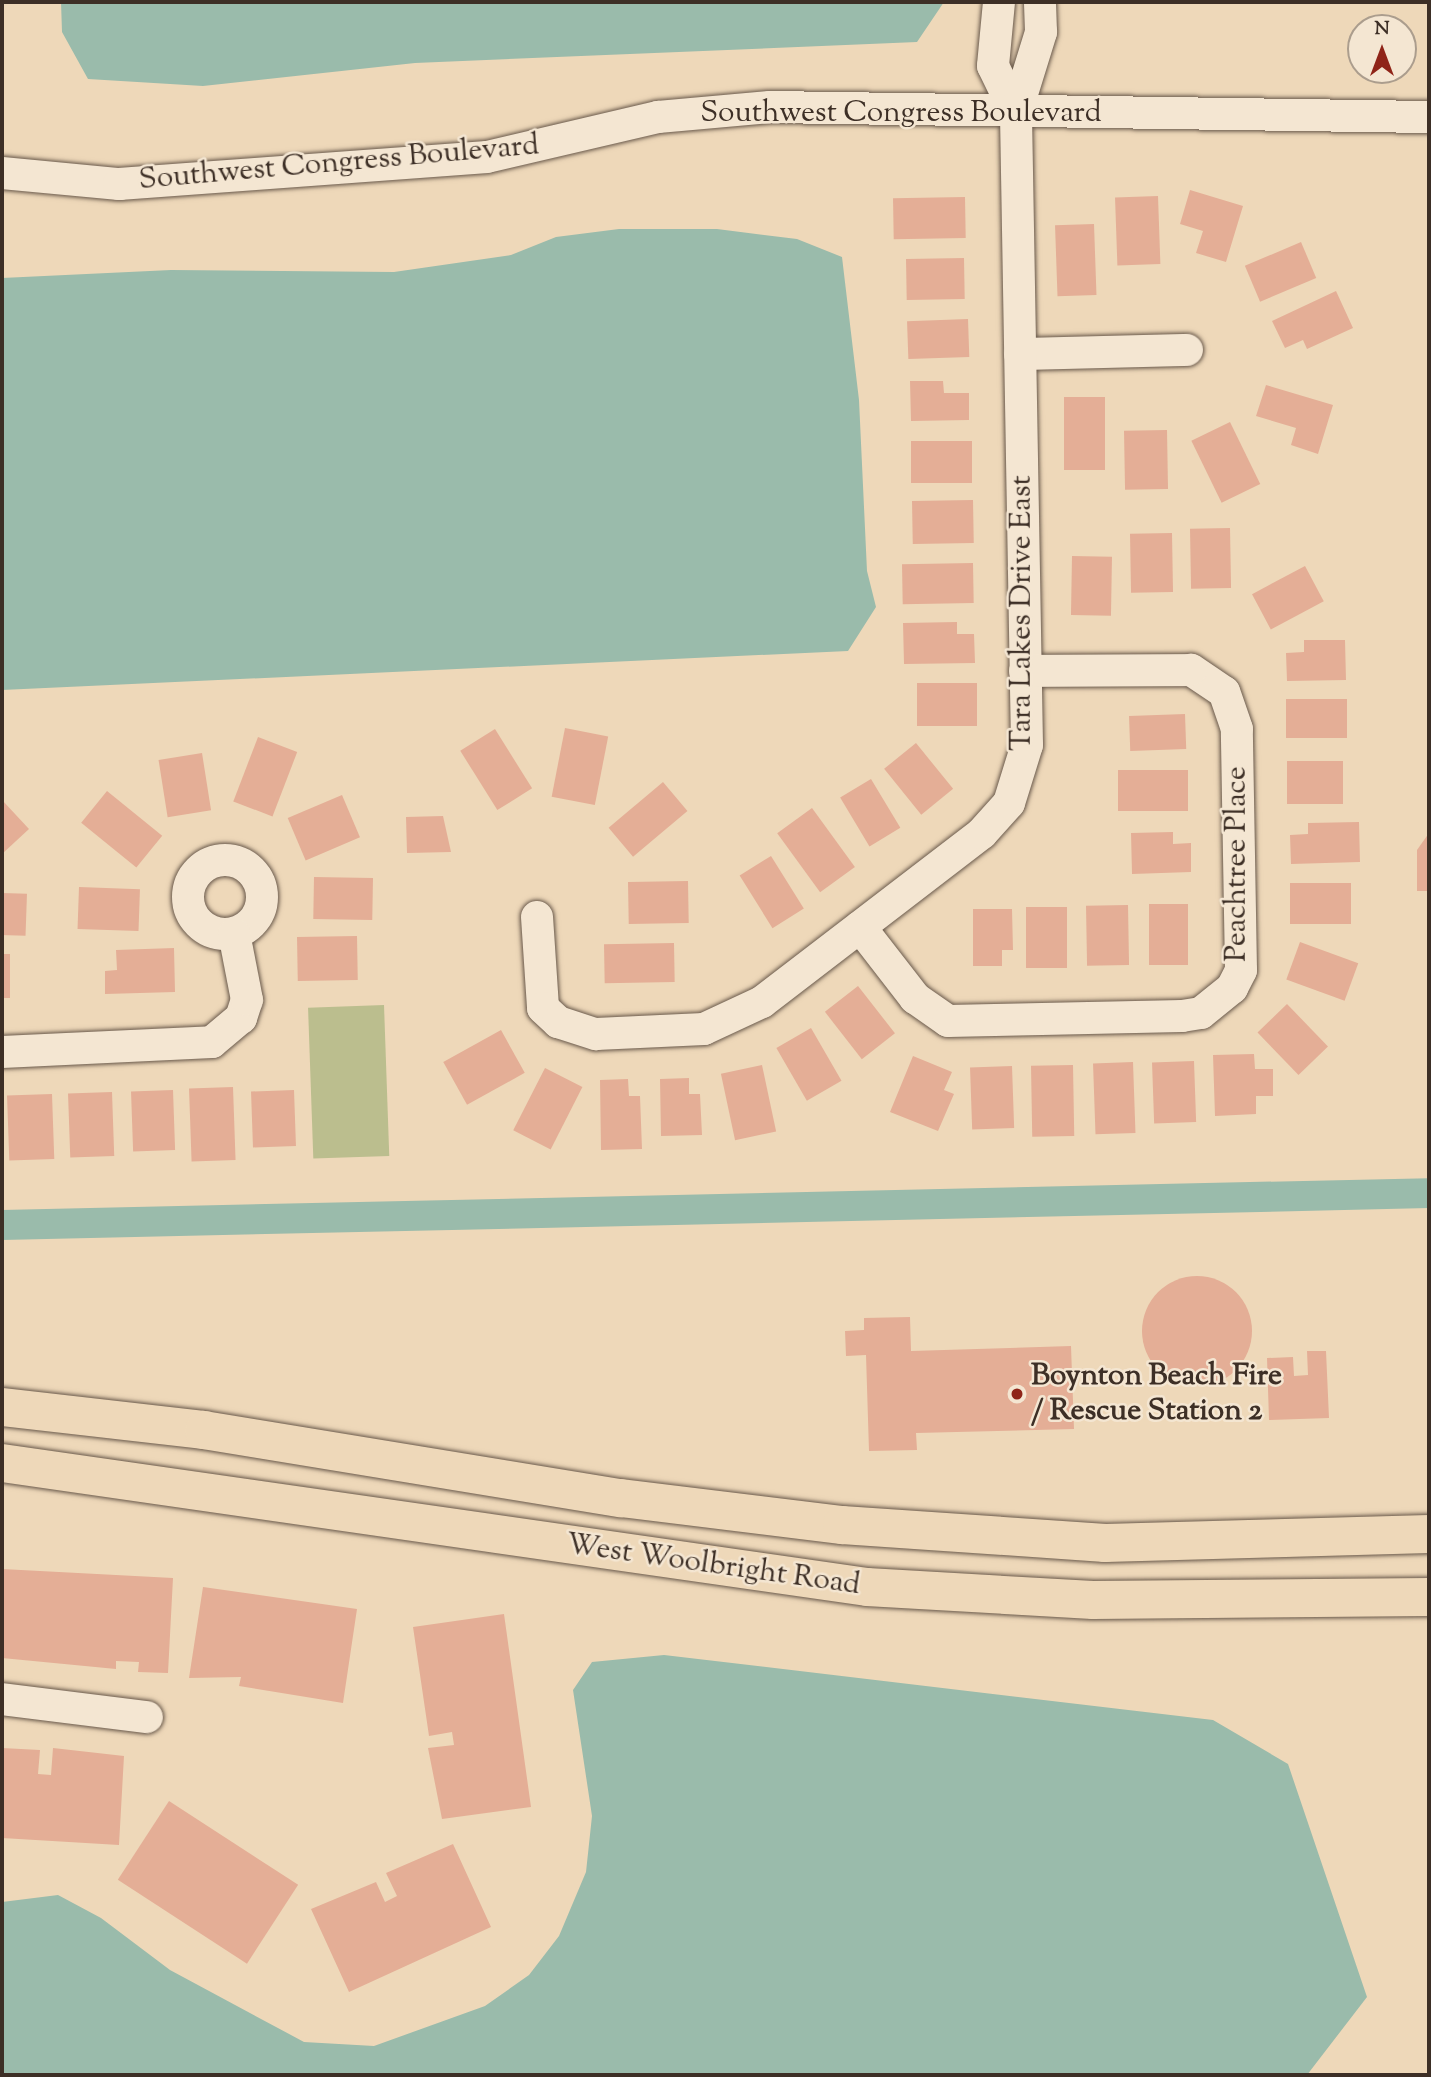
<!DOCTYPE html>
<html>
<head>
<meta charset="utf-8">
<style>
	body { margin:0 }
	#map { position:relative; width:1431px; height:2077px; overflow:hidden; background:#eed8b9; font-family:"Sorts Mill Goudy",serif }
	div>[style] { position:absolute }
	.green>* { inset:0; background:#bbbe8e; transform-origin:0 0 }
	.water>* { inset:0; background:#9abbab }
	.canal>* { height:30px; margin:-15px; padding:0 15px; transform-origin:15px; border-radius:15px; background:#9abbab }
	.building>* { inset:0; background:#e4ae96; transform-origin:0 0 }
	.round { border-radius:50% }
	.roads { filter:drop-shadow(0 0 2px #69594b) drop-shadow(0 0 2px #69594b) }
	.minor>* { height:32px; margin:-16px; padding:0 16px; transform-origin:16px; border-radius:16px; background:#f4e6d2 }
	.minor>.ring { margin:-16px; padding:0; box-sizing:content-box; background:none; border:32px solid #f4e6d2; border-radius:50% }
	.major>* { height:38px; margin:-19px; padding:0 19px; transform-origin:19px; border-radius:19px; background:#eed8b9 }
	.dots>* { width:19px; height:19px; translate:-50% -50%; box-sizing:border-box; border:4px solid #f4e6d2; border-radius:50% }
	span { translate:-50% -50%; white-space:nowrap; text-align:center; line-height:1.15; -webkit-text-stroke:5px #f4e6d2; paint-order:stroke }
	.street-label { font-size:30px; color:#3d2f26 }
	.poi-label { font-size:30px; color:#3d2f26; font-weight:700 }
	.left { translate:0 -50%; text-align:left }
	.frame { position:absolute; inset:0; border:4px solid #3d2f26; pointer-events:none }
	.north { position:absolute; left:1347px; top:14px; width:70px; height:70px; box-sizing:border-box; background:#f4e6d2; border:2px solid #ab9d8d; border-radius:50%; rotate:0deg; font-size:19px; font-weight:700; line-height:28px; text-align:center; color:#3d2f26 }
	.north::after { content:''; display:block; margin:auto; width:24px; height:32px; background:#8f2418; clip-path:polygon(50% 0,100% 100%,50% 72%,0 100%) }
</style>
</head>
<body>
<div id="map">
	<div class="green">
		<div style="left:384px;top:1005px;width:151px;height:76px;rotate:88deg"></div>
	</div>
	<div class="water">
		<div style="clip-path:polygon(61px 2px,944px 2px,917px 42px,415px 63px,203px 86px,88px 79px,62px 32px)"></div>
		<div style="clip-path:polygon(619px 229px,717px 229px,797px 239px,842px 257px,859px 400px,867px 571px,876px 607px,848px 651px,2px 690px,2px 278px,171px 270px,394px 272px,511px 255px,556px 237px)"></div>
		<div style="clip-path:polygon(664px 1655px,1213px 1720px,1288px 1764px,1367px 1997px,1307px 2075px,2px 2075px,2px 1902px,58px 1895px,101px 1918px,170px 1970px,304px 2042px,374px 2046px,485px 2006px,529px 1975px,559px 1936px,586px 1872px,592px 1816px,573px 1690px,592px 1662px)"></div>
	</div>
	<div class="canal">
		<div style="left:2px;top:1225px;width:1427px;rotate:-1.28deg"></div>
	</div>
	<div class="building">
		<div style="clip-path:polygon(1190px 190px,1243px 206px,1226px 262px,1196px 253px,1203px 231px,1180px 224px)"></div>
		<div style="left:1158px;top:196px;width:68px;height:43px;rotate:88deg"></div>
		<div style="left:965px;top:197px;width:41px;height:72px;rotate:89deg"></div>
		<div style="left:1094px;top:224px;width:71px;height:39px;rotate:88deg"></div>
		<div style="left:1301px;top:242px;width:39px;height:61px;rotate:67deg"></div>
		<div style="left:964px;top:258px;width:41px;height:58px;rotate:89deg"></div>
		<div style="clip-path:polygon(1336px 291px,1353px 328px,1307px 349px,1303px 340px,1285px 348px,1272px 321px)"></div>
		<div style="left:968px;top:319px;width:38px;height:61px;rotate:88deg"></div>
		<div style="clip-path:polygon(910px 381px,943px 381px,944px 393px,969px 393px,969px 420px,911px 421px)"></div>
		<div style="clip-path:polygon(1266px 385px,1333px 405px,1318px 454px,1291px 445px,1296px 428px,1256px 416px)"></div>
		<div style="left:1064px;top:397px;width:41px;height:73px"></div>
		<div style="left:1230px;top:422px;width:69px;height:43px;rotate:64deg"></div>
		<div style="left:1167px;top:430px;width:59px;height:43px;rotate:89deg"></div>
		<div style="left:911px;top:441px;width:61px;height:42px"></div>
		<div style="left:973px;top:500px;width:43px;height:61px;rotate:89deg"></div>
		<div style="left:1230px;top:528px;width:60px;height:40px;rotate:89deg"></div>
		<div style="left:1172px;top:533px;width:59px;height:42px;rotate:89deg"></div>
		<div style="left:1072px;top:556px;width:40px;height:59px;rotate:1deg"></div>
		<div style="left:973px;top:563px;width:40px;height:71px;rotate:89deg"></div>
		<div style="left:1305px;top:566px;width:40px;height:60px;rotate:62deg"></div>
		<div style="clip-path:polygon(957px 622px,957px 634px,974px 634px,975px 663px,904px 664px,903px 623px)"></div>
		<div style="clip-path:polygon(1304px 640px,1345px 640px,1346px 680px,1287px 681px,1286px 653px,1304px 652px)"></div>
		<div style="left:917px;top:683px;width:60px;height:43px"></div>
		<div style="left:1347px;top:699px;width:39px;height:61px;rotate:90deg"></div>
		<div style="left:1185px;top:714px;width:35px;height:56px;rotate:88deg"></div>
		<div style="left:565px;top:728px;width:44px;height:70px;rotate:11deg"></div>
		<div style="left:495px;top:729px;width:70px;height:41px;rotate:58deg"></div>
		<div style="left:258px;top:737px;width:42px;height:69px;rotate:21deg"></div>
		<div style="left:916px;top:743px;width:59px;height:41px;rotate:51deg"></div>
		<div style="left:202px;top:753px;width:58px;height:44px;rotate:81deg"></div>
		<div style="left:1287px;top:761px;width:56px;height:43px"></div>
		<div style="left:1188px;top:770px;width:41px;height:70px;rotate:90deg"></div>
		<div style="left:871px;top:779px;width:57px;height:36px;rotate:59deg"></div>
		<div style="left:663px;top:782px;width:38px;height:71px;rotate:50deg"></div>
		<div style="left:107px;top:791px;width:71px;height:41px;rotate:39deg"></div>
		<div style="left:342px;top:795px;width:46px;height:59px;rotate:67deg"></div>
		<div style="clip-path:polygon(2px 800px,29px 829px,2px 854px)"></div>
		<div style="left:812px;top:808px;width:73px;height:43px;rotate:54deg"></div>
		<div style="clip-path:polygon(443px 816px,451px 852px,407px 853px,406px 817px)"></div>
		<div style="clip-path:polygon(1359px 822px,1360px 862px,1291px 864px,1290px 835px,1308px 834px,1308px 823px)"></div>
		<div style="clip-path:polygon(1173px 832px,1173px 844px,1191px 843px,1191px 872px,1132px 874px,1131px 833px)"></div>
		<div style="clip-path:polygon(1429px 833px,1429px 891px,1417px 891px,1417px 850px)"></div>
		<div style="left:771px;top:856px;width:62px;height:37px;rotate:58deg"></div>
		<div style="left:314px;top:877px;width:59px;height:42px;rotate:1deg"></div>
		<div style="left:688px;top:881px;width:42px;height:60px;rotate:89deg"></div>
		<div style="left:1351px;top:883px;width:41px;height:61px;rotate:90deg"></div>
		<div style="left:79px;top:887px;width:61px;height:42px;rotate:2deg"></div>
		<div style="left:2px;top:893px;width:25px;height:42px;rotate:2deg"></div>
		<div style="left:1149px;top:904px;width:39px;height:61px"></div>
		<div style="left:1128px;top:905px;width:60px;height:42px;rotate:89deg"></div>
		<div style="left:1026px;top:907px;width:41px;height:61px"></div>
		<div style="clip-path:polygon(973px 909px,1012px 909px,1013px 950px,1002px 950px,1002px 966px,973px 966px)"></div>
		<div style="left:357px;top:936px;width:44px;height:60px;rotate:89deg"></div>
		<div style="left:1300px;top:942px;width:62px;height:40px;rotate:20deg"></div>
		<div style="left:674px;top:943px;width:39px;height:70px;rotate:89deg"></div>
		<div style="clip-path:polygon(174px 948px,175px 992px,105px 994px,105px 971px,117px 970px,116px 950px)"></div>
		<div style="left:2px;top:954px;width:8px;height:44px"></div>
		<div style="left:858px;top:986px;width:60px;height:42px;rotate:52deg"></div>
		<div style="left:1287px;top:1004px;width:59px;height:41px;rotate:46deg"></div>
		<div style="left:811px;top:1028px;width:61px;height:40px;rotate:60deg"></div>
		<div style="left:501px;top:1030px;width:49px;height:66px;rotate:61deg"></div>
		<div style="clip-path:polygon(1254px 1054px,1255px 1069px,1273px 1069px,1273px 1096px,1256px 1096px,1256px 1114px,1215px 1116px,1213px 1055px)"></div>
		<div style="clip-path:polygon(913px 1056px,952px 1072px,944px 1090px,954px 1094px,938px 1131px,890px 1112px)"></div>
		<div style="left:1194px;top:1061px;width:61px;height:42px;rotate:88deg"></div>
		<div style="left:1133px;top:1062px;width:71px;height:40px;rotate:88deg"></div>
		<div style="left:762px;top:1065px;width:68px;height:42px;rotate:78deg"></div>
		<div style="left:1073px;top:1065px;width:71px;height:42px;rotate:89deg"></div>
		<div style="left:1012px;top:1066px;width:62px;height:42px;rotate:88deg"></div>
		<div style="left:545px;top:1068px;width:42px;height:70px;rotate:27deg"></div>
		<div style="clip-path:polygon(689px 1078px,689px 1094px,700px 1094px,702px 1135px,661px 1136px,660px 1079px)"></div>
		<div style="clip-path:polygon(628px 1079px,629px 1096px,640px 1096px,642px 1149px,601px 1150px,600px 1080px)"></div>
		<div style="left:233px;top:1087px;width:73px;height:44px;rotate:88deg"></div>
		<div style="left:173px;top:1090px;width:60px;height:42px;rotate:88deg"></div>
		<div style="left:294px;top:1090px;width:56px;height:43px;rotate:88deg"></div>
		<div style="left:112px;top:1092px;width:64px;height:44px;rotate:88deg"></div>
		<div style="left:52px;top:1094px;width:65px;height:45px;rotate:88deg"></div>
		<div class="round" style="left:1142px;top:1276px;width:110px;height:110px"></div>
		<div style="clip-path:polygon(910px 1317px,911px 1351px,1071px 1346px,1074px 1429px,916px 1433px,917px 1450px,869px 1451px,866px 1355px,846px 1356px,845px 1331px,864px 1330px,864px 1318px)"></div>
		<div style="clip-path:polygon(1307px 1351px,1326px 1351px,1329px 1418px,1269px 1420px,1267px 1358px,1293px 1357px,1294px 1376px,1308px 1375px)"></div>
		<div style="clip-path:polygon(2px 1569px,173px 1578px,168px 1673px,138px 1672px,139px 1662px,116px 1661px,116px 1669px,2px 1658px)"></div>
		<div style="clip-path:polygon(203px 1587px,357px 1609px,343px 1703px,239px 1686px,241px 1677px,189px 1678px)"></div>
		<div style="clip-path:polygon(504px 1614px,531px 1807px,442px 1819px,428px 1748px,454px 1745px,452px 1732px,429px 1736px,413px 1627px)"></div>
		<div style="clip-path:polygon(2px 1748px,40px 1750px,38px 1774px,51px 1775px,53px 1748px,124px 1756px,119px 1845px,2px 1838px)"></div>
		<div style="left:169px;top:1801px;width:154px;height:94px;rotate:33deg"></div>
		<div style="clip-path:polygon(453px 1844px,491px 1927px,349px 1992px,311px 1909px,376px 1882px,385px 1902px,397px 1896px,386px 1873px)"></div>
	</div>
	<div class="roads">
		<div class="minor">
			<div style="left:999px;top:2px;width:64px;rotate:95.4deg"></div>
			<div style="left:993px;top:66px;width:52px;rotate:63.9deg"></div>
			<div style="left:2px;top:173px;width:118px;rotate:5.4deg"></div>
			<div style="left:119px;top:184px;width:369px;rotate:-4.2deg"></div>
			<div style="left:487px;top:157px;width:176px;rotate:-13.2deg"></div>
			<div style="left:658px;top:117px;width:112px;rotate:-5.1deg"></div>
			<div style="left:770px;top:107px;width:659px;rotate:0.87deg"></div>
			<div style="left:1020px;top:354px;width:167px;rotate:-1.4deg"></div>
			<div class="ring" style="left:188px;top:860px;width:42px;height:42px"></div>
			<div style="left:537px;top:917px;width:91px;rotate:86.2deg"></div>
			<div style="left:543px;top:1008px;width:21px;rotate:43deg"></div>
			<div style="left:558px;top:1022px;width:40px;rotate:18deg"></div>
			<div style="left:596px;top:1034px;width:108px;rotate:-2.7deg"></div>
			<div style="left:704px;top:1029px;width:64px;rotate:-25deg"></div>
			<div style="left:762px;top:1002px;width:277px;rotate:-37.5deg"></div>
			<div style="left:982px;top:833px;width:40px;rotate:-48deg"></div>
			<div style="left:1009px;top:803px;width:61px;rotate:-72.8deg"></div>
			<div style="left:1027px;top:745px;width:632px;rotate:-91deg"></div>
			<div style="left:1016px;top:113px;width:85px;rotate:-72.8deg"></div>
			<div style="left:1041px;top:32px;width:30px;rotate:-92deg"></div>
			<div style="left:860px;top:927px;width:90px;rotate:52.2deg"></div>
			<div style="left:915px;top:998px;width:40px;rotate:34.9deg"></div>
			<div style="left:948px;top:1021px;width:234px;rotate:-1.2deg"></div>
			<div style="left:1182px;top:1016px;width:19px;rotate:-9deg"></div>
			<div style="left:1201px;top:1013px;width:40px;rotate:-39deg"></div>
			<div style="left:1232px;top:988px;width:20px;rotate:-63deg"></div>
			<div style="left:1241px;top:970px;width:241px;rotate:-91deg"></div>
			<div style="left:1237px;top:729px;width:39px;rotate:-109deg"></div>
			<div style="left:1224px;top:692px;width:40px;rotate:-146deg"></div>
			<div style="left:1191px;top:670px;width:166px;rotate:179.7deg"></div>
			<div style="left:2px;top:1052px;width:210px;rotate:-2.7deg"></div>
			<div style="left:212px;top:1042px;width:38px;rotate:-40deg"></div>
			<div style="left:241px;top:1018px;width:19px;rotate:-72deg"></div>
			<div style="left:247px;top:1000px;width:68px;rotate:-101deg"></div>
			<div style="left:2px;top:1699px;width:146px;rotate:7.1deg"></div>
		</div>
		<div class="major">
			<div style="left:2px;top:1407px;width:203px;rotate:6.5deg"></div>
			<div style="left:204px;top:1430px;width:423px;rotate:9.3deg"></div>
			<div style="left:621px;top:1498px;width:223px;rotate:7deg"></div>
			<div style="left:842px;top:1525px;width:264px;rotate:3.9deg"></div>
			<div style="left:1105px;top:1543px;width:324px;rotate:-1.6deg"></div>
			<div style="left:2px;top:1463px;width:874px;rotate:8.16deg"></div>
			<div style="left:867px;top:1587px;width:226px;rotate:3.3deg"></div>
			<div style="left:1093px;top:1600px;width:336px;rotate:-0.5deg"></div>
		</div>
	</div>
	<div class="dots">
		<div style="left:1017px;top:1394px;background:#8f2418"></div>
	</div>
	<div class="street-label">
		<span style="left:901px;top:114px">Southwest Congress Boulevard</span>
		<span style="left:339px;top:164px;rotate:-5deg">Southwest Congress Boulevard</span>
		<span style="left:1023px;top:613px;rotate:-90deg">Tara Lakes Drive East</span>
		<span style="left:1238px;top:864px;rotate:-90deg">Peachtree Place</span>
		<span style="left:713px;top:1566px;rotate:8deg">West Woolbright Road</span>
	</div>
	<div class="poi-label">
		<span class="left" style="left:1031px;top:1394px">Boynton Beach Fire<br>/ Rescue Station 2</span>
	</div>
	<div class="frame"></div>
	<div class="north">N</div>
</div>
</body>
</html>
